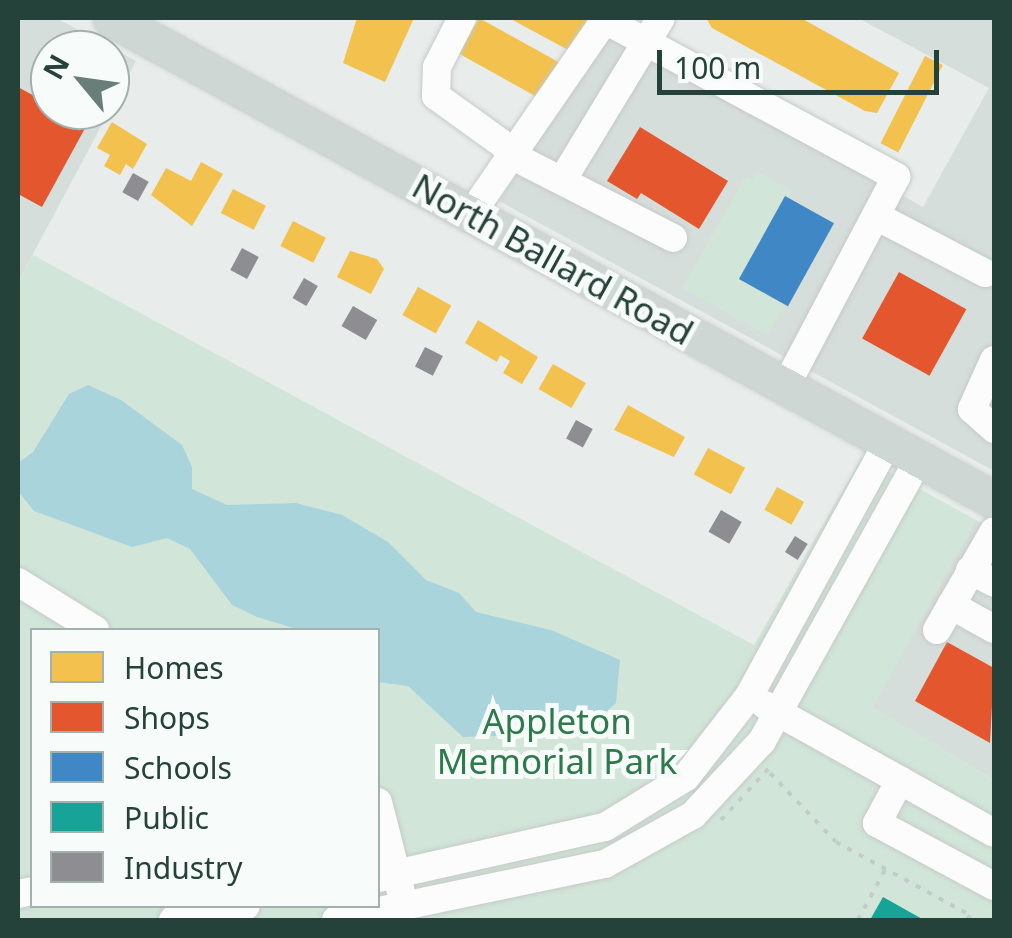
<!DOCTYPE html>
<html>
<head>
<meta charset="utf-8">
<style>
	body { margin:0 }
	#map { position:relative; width:1012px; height:938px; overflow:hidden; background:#e8edeb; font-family:"Noto Sans",sans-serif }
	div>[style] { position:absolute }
	.built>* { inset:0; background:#d6dedb }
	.green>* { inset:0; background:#d1e6d8 }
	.water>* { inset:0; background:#a9d4db }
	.homes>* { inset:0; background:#f2c14e; transform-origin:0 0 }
	.shops>* { inset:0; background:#e4572e; transform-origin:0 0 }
	.schools>* { inset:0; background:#3f88c5; transform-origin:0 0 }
	.public>* { inset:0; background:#17a398 }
	.industry>* { inset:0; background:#8d8d92; transform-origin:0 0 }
	.path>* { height:4px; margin-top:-2px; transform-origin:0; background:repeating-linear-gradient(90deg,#c3ccca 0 5px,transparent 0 13px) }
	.roads { filter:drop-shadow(0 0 2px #c5cac8) drop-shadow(0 0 2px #c5cac8) }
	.minor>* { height:28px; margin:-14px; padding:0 14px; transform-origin:14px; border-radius:14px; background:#fcfcfc }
	.major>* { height:35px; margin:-17.5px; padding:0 17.5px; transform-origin:17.5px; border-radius:17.5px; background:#cfd7d5 }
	span { translate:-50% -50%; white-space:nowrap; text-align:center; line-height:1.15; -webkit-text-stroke:10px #f7fbf9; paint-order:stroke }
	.street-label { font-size:35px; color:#24423a }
	.park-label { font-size:35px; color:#2d7a4b }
	.frame { position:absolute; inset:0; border:20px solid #24423a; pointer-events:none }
	.legend { position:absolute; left:30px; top:628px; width:350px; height:280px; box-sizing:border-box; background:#f7fbf9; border:2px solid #a3b1ad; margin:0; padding:12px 18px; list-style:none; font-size:30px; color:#24423a }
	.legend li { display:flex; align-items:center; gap:20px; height:50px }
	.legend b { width:50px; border:2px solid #a3b1ad }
	.north { position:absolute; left:30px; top:30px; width:100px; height:100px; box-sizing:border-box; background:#f7fbf9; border:2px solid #a3b1ad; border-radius:50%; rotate:299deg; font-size:28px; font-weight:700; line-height:40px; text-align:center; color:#24423a }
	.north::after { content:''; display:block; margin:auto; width:35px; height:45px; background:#697e78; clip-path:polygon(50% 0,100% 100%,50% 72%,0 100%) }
	.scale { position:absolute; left:657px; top:50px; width:282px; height:45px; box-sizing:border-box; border:5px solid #24423a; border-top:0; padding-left:12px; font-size:30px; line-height:35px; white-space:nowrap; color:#24423a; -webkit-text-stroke:8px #f7fbf9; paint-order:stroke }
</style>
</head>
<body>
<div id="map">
	<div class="built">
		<div style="clip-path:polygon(evenodd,18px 18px,56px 18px,136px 61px,18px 282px,18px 18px,50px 50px,110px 50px,110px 110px,50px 110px,50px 50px)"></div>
		<div style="clip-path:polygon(858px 18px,994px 18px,994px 471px,499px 201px,611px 31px,923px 207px,989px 88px)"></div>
		<div style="clip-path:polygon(976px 520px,994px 531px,994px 780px,872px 707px)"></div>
	</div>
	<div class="green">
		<div style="clip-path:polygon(758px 172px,792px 191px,738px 279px,785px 306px,767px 335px,682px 288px,746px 176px,753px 180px)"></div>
		<div style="clip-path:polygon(evenodd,33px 255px,754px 645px,862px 457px,976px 520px,873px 707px,994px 780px,994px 920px,18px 920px,18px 282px,33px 255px,32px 630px,378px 630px,378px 906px,32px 906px,32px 630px)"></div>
	</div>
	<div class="water">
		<div style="clip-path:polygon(88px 385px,121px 400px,182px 445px,192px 467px,192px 489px,227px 505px,296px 503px,342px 515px,388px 542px,426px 580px,459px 593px,476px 612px,551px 630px,620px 660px,616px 703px,588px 728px,561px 734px,463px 737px,408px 686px,378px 682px,378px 630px,300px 630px,257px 617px,232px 605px,190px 549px,167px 538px,132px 547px,34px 511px,18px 491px,18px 463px,33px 452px,69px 394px)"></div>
	</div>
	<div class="homes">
		<div style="clip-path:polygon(357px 18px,414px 18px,385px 82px,343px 63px)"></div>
		<div style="left:479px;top:18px;width:99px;height:41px;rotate:29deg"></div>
		<div style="clip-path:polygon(509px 18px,588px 18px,570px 51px)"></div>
		<div style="clip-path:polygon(706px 18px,801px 18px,899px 73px,877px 113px,865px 111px,712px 28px)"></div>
		<div style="left:925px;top:56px;width:20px;height:98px;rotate:27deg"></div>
		<div style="clip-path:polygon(112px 122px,147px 144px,133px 169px,126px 164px,120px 175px,104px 166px,110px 155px,97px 148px)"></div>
		<div style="clip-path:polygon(201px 162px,223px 174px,192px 226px,151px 195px,166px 168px,191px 181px)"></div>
		<div style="left:233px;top:189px;width:37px;height:27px;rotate:27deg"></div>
		<div style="left:293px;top:221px;width:37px;height:28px;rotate:27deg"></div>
		<div style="clip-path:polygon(350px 251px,377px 259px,384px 269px,371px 294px,337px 277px)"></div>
		<div style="left:418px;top:287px;width:38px;height:32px;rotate:29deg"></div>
		<div style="clip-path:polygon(478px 320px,538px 357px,522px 384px,503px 373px,510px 361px,500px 355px,497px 362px,465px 343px)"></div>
		<div style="left:553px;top:364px;width:38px;height:29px;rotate:30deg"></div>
		<div style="clip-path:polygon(628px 405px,685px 437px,674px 457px,614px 430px)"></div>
		<div style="left:708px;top:448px;width:42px;height:30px;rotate:28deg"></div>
		<div style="left:777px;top:487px;width:31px;height:26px;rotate:29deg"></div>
	</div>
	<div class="shops">
		<div style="clip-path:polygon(47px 72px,50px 110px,95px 110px,42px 207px,18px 194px,18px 87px,38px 98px)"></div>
		<div style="clip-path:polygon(640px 127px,728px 181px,699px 229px,641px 193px,637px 199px,607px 181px)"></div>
		<div style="left:899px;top:272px;width:77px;height:76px;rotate:29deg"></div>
		<div style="clip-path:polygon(947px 642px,994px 668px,990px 743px,915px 701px)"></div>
	</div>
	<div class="schools">
		<div style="left:785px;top:196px;width:56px;height:95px;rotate:29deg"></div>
	</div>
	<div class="public">
		<div style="clip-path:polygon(883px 897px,924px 920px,870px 920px)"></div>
	</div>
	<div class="industry">
		<div style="left:133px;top:173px;width:18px;height:22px;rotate:29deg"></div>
		<div style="left:242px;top:248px;width:19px;height:25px;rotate:28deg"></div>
		<div style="left:304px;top:278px;width:16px;height:23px;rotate:30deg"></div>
		<div style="left:353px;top:306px;width:28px;height:23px;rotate:30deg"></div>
		<div style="left:425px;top:347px;width:20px;height:22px;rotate:27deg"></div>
		<div style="left:576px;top:420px;width:19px;height:21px;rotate:28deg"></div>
		<div style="left:721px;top:510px;width:24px;height:25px;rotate:30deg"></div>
		<div style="left:795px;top:536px;width:15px;height:19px;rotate:32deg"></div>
	</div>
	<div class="path">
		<div style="left:770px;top:773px;width:95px;rotate:46.3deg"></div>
		<div style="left:836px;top:842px;width:153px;rotate:28.6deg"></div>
		<div style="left:970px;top:915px;width:6px;rotate:121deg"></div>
		<div style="left:721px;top:820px;width:75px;rotate:-47.2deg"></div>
		<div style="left:858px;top:920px;width:59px;rotate:-61.7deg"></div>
	</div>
	<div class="roads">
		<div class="minor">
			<div style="left:462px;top:18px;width:55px;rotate:117deg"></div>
			<div style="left:437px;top:67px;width:29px;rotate:92deg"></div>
			<div style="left:436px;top:96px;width:96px;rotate:35.7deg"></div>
			<div style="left:511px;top:155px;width:182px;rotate:27.1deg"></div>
			<div style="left:563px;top:179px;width:188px;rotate:-58.7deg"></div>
			<div style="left:471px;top:214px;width:236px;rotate:-55.4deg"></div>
			<div style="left:605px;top:20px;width:331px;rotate:28.3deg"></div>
			<div style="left:896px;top:177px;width:236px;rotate:117.8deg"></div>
			<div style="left:878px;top:217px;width:121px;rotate:27.6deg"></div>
			<div style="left:994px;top:360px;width:54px;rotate:114.2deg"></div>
			<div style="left:972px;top:409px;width:30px;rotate:42deg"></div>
			<div style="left:970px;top:570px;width:27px;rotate:28deg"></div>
			<div style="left:18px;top:582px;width:91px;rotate:31.9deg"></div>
			<div style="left:951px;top:605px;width:49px;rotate:29.2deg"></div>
			<div style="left:937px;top:630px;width:114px;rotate:-60.1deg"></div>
			<div style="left:765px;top:705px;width:262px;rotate:29.2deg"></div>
			<div style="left:900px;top:780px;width:49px;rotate:118.1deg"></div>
			<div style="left:877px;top:823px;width:133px;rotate:28.3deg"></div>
			<div style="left:378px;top:802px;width:93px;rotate:75.7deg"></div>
			<div style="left:378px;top:878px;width:233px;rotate:-12.7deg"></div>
			<div style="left:605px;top:827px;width:95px;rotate:-31.7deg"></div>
			<div style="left:686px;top:777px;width:103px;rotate:-52.1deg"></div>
			<div style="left:749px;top:696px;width:290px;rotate:-61.3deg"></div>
			<div style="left:18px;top:894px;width:14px;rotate:-12deg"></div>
			<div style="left:173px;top:920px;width:74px;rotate:-10.9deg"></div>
			<div style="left:336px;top:920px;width:275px;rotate:-11.8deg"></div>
			<div style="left:605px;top:864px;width:101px;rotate:-29.1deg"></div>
			<div style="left:693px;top:815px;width:101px;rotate:-47deg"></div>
			<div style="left:762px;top:741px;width:323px;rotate:-60.9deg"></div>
		</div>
		<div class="major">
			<div style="left:111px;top:18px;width:1006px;rotate:28.63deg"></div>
		</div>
	</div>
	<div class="street-label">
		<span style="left:553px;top:259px;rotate:29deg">North Ballard Road</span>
	</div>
	<div class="park-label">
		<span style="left:557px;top:741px">Appleton<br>Memorial Park</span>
	</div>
	<div class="frame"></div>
	<ul class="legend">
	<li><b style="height:28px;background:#f2c14e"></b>Homes</li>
	<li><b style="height:28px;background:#e4572e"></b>Shops</li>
	<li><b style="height:28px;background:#3f88c5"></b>Schools</li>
	<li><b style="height:28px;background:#17a398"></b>Public</li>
	<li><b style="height:28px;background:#8d8d92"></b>Industry</li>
	</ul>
	<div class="north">N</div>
	<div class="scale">100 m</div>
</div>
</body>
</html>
